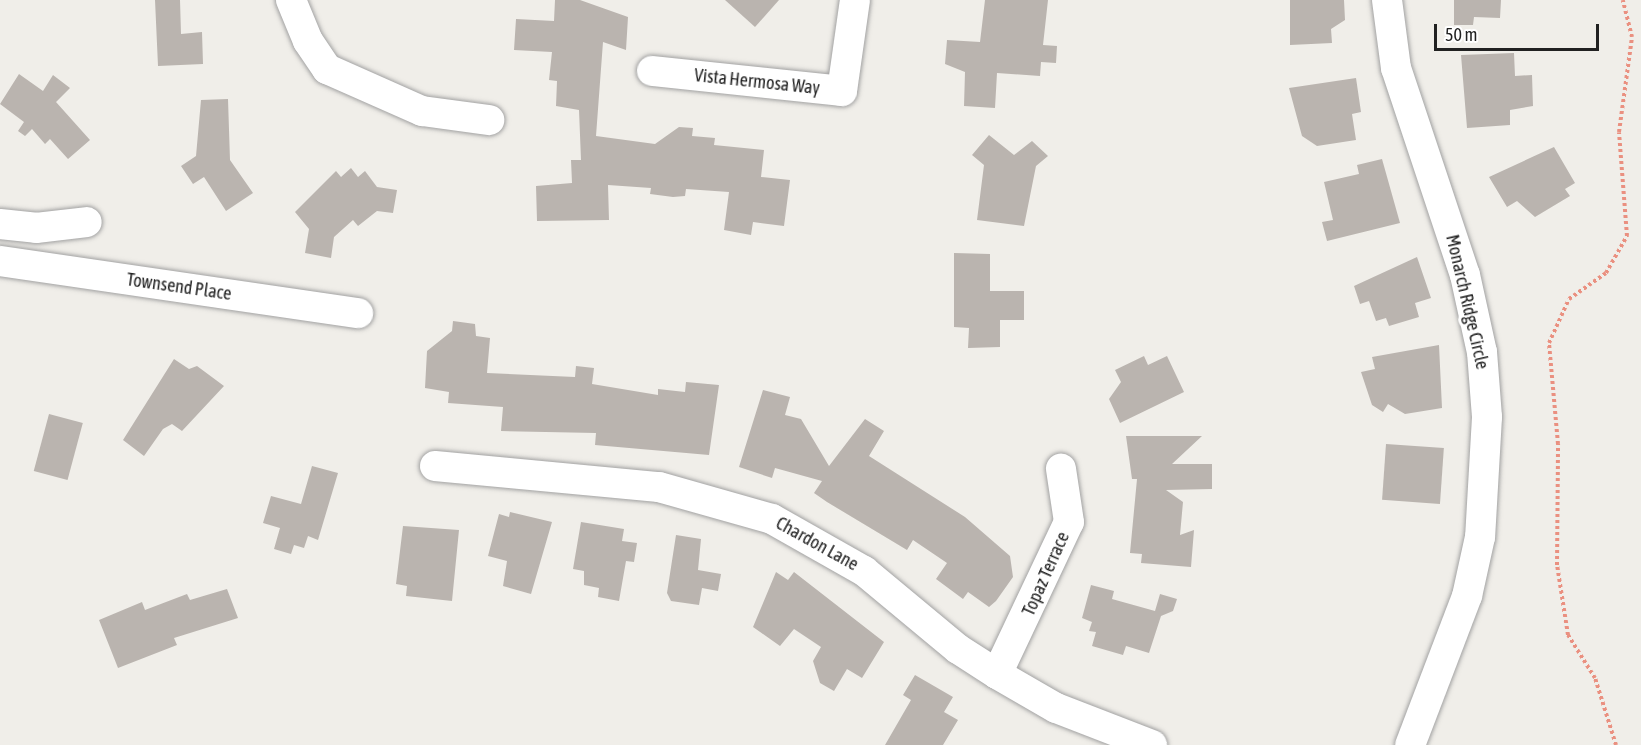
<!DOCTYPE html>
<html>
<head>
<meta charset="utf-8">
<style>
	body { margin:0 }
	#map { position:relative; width:1641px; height:745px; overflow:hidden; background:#f0eee9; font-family:"Asap Condensed",sans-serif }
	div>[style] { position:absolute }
	.building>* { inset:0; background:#bab4af; transform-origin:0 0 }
	.path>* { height:4px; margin-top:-2px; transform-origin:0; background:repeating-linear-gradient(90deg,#ea9080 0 3px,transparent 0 6px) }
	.roads { filter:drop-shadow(0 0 2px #a2a2a2) drop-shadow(0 0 2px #a2a2a2) }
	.minor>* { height:30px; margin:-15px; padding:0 15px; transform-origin:15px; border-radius:15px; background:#fff }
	span { translate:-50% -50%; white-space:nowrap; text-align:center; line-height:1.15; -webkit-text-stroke:6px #fff; paint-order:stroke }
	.street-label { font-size:18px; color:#212121 }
	.scale { position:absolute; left:1434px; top:24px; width:165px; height:27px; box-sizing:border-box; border:3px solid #212121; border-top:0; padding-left:8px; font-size:18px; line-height:21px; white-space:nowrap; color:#212121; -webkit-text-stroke:4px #fff; paint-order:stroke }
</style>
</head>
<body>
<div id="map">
	<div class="building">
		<div style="clip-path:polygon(155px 0,180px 0,181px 34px,202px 32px,203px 64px,158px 66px)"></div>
		<div style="clip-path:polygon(555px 0,580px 0,628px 17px,626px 50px,603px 42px,596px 136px,655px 144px,679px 127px,693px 128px,692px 136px,715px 138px,714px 145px,764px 150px,761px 177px,790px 180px,784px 226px,753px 222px,751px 235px,724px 230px,729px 192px,686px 189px,685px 196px,673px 197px,650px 194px,651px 188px,608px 185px,609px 220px,537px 221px,536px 186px,572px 183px,571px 160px,581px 160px,579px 110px,556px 106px,557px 81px,549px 80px,552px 52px,514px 50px,516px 19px,554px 21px)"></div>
		<div style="clip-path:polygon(725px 0,779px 0,755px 27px)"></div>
		<div style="clip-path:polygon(985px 0,1048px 0,1043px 45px,1057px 46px,1056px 63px,1041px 62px,1040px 76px,997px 73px,995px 108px,964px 106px,965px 72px,945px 64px,947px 40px,980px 42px)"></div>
		<div style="clip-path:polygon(1290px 0,1344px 0,1345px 20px,1331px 29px,1332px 43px,1290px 45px)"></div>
		<div style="clip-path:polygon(1454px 0,1501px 0,1500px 18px,1474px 17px,1473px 25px,1454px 25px)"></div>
		<div style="clip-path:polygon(1514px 53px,1515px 76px,1532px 75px,1533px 106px,1510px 110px,1510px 125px,1467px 128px,1461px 55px)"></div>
		<div style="clip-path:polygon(19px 74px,43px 91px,53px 75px,70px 88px,56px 102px,90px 140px,68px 159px,50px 139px,45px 144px,32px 129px,25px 136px,18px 131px,24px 122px,0 104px)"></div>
		<div style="clip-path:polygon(1356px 78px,1361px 112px,1352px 114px,1356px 140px,1317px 146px,1302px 136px,1289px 88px)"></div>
		<div style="clip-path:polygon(228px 99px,230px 160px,253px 193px,226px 211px,204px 177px,193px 184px,181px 166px,196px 156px,201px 100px)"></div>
		<div style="clip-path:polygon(989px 135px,1014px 155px,1032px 141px,1048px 156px,1036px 166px,1024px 226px,977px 220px,984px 165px,972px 155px)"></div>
		<div style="clip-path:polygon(1554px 147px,1575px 183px,1565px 189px,1570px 196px,1535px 217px,1517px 201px,1507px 207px,1489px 177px)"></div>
		<div style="clip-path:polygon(1382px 159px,1400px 223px,1327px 241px,1322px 222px,1333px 220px,1324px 182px,1359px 174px,1357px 165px)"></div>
		<div style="clip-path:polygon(351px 168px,358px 177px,365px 171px,377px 187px,397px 190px,393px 213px,377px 211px,358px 226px,353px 220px,334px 237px,331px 258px,305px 253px,309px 229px,295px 212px,336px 171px,341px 177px)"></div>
		<div style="clip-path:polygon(954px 253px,990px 254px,990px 291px,1024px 291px,1024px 320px,1000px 320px,1000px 347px,968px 348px,969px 328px,954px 327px)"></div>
		<div style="clip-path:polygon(1417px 257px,1431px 298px,1415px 303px,1419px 317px,1389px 326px,1386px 318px,1376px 321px,1369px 301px,1360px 304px,1354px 286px)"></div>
		<div style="clip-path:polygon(453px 321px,475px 324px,476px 336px,490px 338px,487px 373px,575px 377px,576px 366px,594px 368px,592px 384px,658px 395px,658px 389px,685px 392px,686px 382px,719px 385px,709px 455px,595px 445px,596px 433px,501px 431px,503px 407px,448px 403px,449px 392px,425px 388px,427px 351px,452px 331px)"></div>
		<div style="clip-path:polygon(1439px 345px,1442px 408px,1405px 414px,1388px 404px,1383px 412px,1372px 405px,1361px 372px,1375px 369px,1372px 357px)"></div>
		<div style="clip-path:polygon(1144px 356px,1148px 365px,1167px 356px,1184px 392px,1120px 423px,1109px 399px,1121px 382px,1115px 370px)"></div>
		<div style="clip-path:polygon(174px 359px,189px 369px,197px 366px,224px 386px,182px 431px,172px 424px,163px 429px,144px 456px,123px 440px)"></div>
		<div style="clip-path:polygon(763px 390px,790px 397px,785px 415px,801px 419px,829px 466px,865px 419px,884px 431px,869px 456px,965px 517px,1010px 556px,1013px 577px,996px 601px,989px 607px,968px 592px,963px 599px,936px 579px,947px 563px,913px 540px,907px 550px,827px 502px,814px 493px,822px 481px,775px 468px,772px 478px,739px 467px)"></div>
		<div style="left:49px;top:414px;width:35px;height:59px;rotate:15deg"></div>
		<div style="clip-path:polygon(1126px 436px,1202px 436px,1172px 464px,1212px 464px,1212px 489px,1166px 490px,1183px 502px,1180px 535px,1194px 530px,1191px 567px,1141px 563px,1142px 554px,1130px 553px,1137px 479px,1132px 479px)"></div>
		<div style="left:1386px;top:444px;width:58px;height:56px;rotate:4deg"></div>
		<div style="clip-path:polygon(312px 466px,338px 473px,318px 540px,308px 536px,304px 548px,294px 545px,291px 554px,274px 549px,280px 528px,263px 523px,271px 496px,301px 504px)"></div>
		<div style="clip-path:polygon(510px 512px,552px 522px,531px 594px,503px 586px,507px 561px,488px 556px,499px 514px,509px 517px)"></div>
		<div style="clip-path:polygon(581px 522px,624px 529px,622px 541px,637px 543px,634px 562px,626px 561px,619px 601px,598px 597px,599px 588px,584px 585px,584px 571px,573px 569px)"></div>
		<div style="clip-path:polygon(403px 526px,459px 530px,452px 601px,406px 596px,407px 586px,396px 584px)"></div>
		<div style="clip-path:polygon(676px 535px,701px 539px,698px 570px,721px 574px,718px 591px,702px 588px,699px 605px,671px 601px,667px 593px)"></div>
		<div style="clip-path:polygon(776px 572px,788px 580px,794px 572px,884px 642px,862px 678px,847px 669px,834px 691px,820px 683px,813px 661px,821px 647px,794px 629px,780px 646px,753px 627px)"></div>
		<div style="clip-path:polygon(1091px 585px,1114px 591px,1112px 599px,1155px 611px,1160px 594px,1177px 599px,1173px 611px,1161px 616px,1149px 653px,1126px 646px,1123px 655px,1092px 646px,1096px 632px,1089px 631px,1092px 622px,1082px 618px)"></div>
		<div style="clip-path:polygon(227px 589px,238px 618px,174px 638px,177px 645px,118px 668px,99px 620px,142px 602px,145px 610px,187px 594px,190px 600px)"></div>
		<div style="clip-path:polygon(915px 675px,953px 697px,944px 712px,958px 720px,943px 745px,885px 745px,911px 700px,903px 695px)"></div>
	</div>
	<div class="path">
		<div style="left:1616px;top:745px;width:70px;rotate:-107.4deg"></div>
		<div style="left:1595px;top:678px;width:51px;rotate:-122.1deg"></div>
		<div style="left:1568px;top:635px;width:71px;rotate:-98.9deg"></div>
		<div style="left:1557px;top:565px;width:121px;rotate:-89.5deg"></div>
		<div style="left:1558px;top:444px;width:101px;rotate:-95.1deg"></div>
		<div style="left:1549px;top:343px;width:48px;rotate:-65.6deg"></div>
		<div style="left:1569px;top:299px;width:45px;rotate:-35.1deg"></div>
		<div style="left:1606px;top:273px;width:43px;rotate:-60.4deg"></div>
		<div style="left:1627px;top:236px;width:104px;rotate:-94.4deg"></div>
		<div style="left:1619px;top:132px;width:96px;rotate:-82.2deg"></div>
		<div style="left:1632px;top:37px;width:38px;rotate:-104deg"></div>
	</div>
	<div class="roads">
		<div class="minor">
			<div style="left:291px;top:0;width:44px;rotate:67.5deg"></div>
			<div style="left:308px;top:41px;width:34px;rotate:56deg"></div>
			<div style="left:327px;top:69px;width:104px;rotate:23.9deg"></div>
			<div style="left:422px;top:111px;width:68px;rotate:7.7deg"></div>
			<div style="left:1387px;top:0;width:69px;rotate:82.5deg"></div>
			<div style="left:1396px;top:68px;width:218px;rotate:71.6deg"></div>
			<div style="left:1465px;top:275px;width:79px;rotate:77.6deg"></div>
			<div style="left:1482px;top:352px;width:65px;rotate:85.6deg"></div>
			<div style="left:1487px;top:417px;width:120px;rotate:93.3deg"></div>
			<div style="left:1480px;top:537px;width:60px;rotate:102.4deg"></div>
			<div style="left:1467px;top:596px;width:160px;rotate:110.9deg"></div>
			<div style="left:652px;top:71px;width:191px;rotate:6deg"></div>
			<div style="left:842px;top:91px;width:92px;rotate:-81.9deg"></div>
			<div style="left:0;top:224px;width:36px;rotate:6deg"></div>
			<div style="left:36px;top:228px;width:51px;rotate:-6.7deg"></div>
			<div style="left:0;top:261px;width:362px;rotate:8.3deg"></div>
			<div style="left:435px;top:466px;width:225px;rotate:5.4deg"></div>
			<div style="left:659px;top:487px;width:117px;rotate:15.8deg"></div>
			<div style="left:772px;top:519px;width:106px;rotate:29.5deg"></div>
			<div style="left:864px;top:571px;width:122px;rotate:39.7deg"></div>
			<div style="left:958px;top:649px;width:46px;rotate:32.7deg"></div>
			<div style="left:997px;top:674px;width:68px;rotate:30deg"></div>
			<div style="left:1056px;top:708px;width:103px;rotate:21.1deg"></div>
			<div style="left:997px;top:674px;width:168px;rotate:-64.7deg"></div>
			<div style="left:1069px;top:522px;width:54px;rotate:-98.6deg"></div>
		</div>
	</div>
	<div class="street-label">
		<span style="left:757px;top:82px;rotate:6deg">Vista Hermosa Way</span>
		<span style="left:179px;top:287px;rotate:8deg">Townsend Place</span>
		<span style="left:1467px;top:302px;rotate:77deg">Monarch Ridge Circle</span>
		<span style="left:817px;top:544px;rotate:29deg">Chardon Lane</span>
		<span style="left:1046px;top:574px;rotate:-66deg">Topaz Terrace</span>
	</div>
	<div class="scale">50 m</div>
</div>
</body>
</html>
